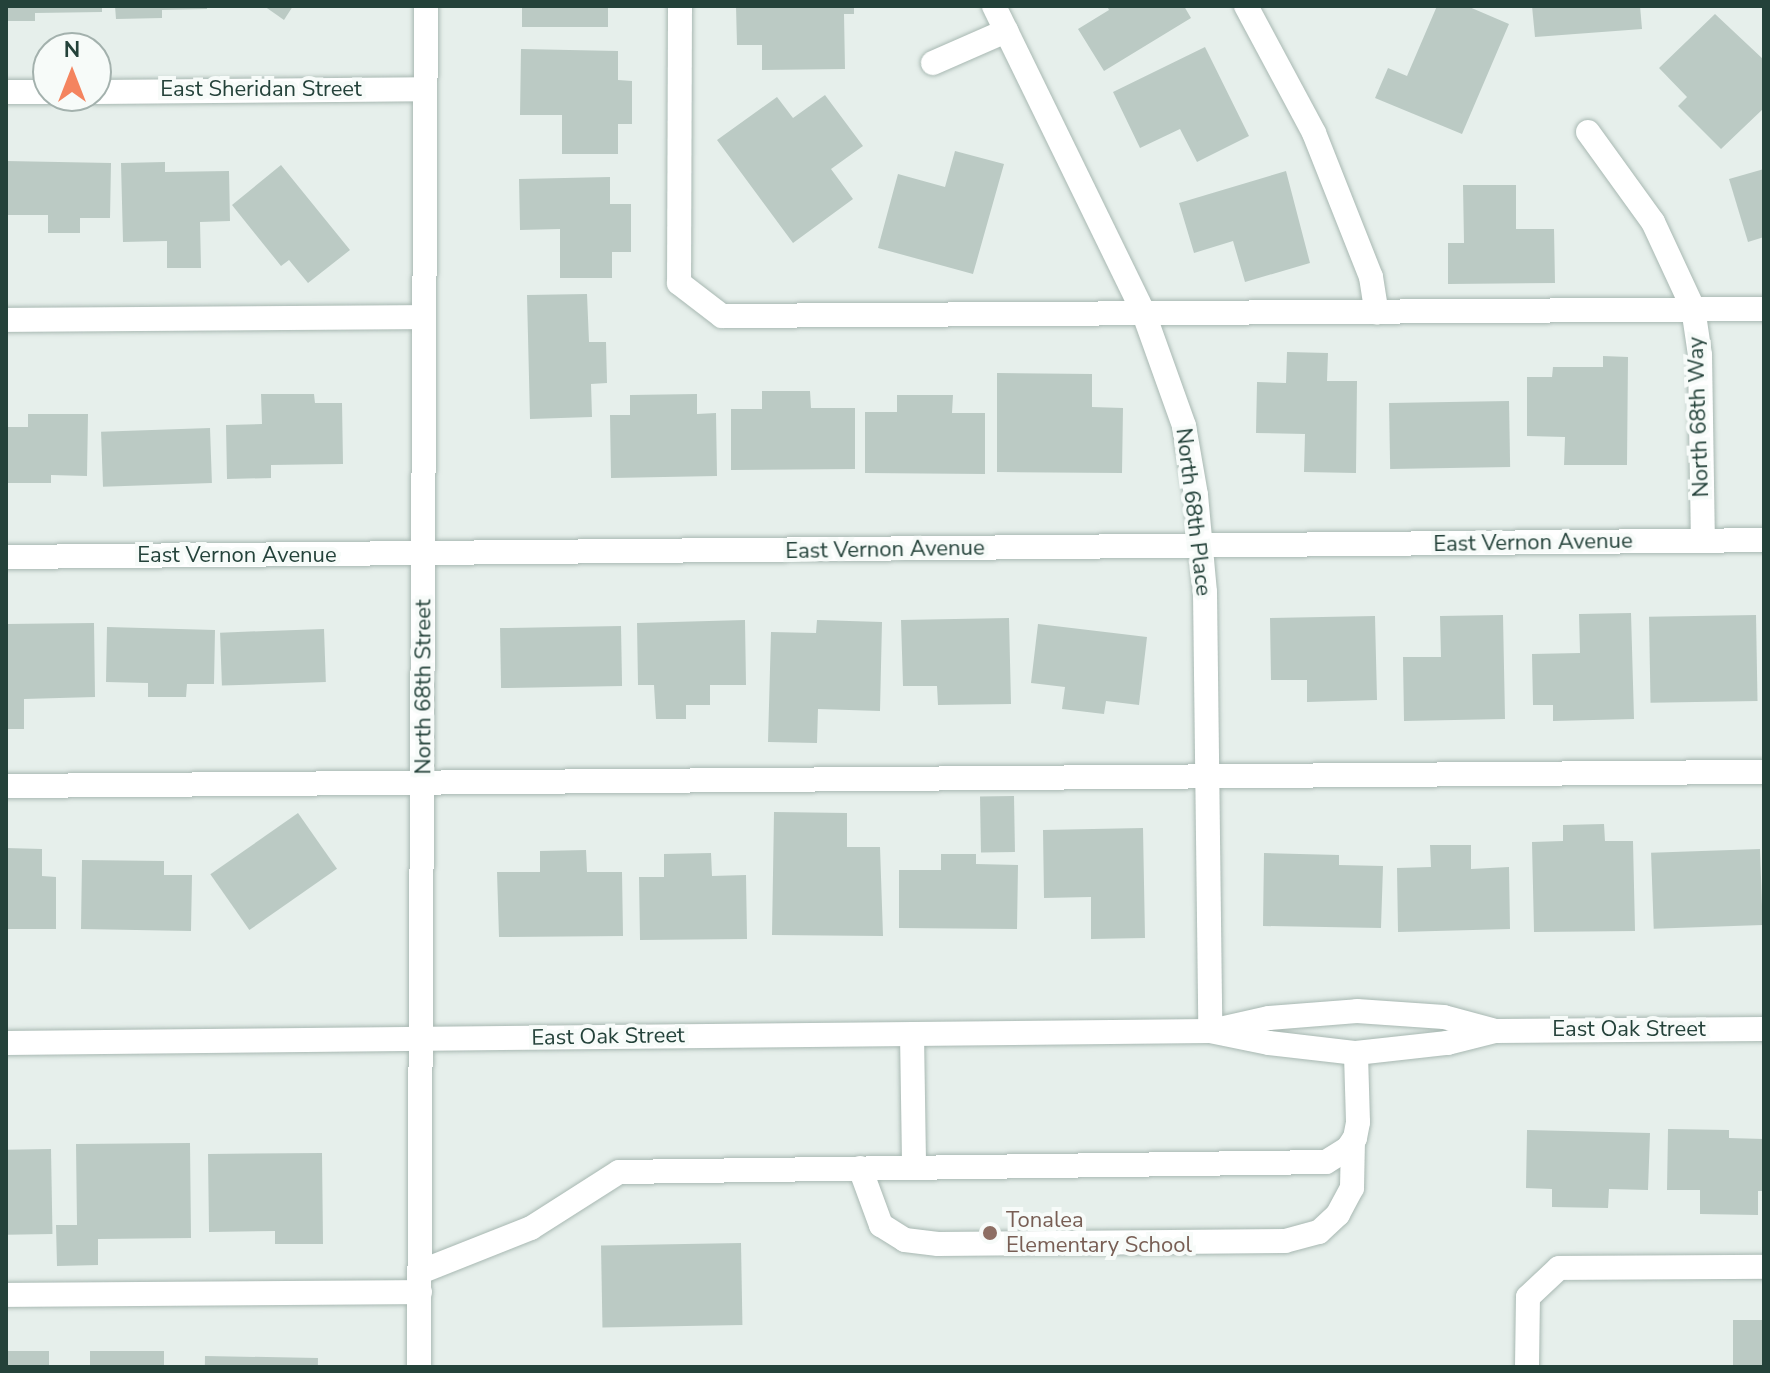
<!DOCTYPE html>
<html>
<head>
<meta charset="utf-8">
<style>
	body { margin:0 }
	#map { position:relative; width:1770px; height:1373px; overflow:hidden; background:#e6efeb; font-family:"Nunito Sans",sans-serif }
	div>[style] { position:absolute }
	.building>* { inset:0; background:#bbcac4; transform-origin:0 0 }
	.roads { filter:drop-shadow(0 0 2px #a8b8b2) drop-shadow(0 0 2px #a8b8b2) }
	.minor>* { height:24px; margin:-12px; padding:0 12px; transform-origin:12px; border-radius:12px; background:#fff }
	.dots>* { width:22px; height:22px; translate:-50% -50%; box-sizing:border-box; border:4px solid #f7fbf9; border-radius:50% }
	span { translate:-50% -50%; white-space:nowrap; text-align:center; line-height:1.15; -webkit-text-stroke:8px #f7fbf9; paint-order:stroke }
	.street-label { font-size:22px; color:#24423a }
	.education-label { font-size:22px; color:#785e54 }
	.left { translate:0 -50%; text-align:left }
	.frame { position:absolute; inset:0; border:8px solid #24423a; pointer-events:none }
	.north { position:absolute; left:32px; top:32px; width:80px; height:80px; box-sizing:border-box; background:#f7fbf9; border:2px solid #a3b1ad; border-radius:50%; rotate:0deg; font-size:22px; font-weight:700; line-height:32px; text-align:center; color:#24423a }
	.north::after { content:''; display:block; margin:auto; width:28px; height:36px; background:#f4845f; clip-path:polygon(50% 0,100% 100%,50% 72%,0 100%) }
</style>
</head>
<body>
<div id="map">
	<div class="building">
		<div style="clip-path:polygon(6px 6px,102px 6px,102px 12px,35px 13px,35px 21px,6px 21px)"></div>
		<div style="clip-path:polygon(115px 6px,207px 6px,207px 9px,162px 10px,162px 18px,116px 19px)"></div>
		<div style="clip-path:polygon(264px 6px,293px 6px,284px 20px)"></div>
		<div style="left:522px;top:6px;width:86px;height:21px"></div>
		<div style="clip-path:polygon(736px 6px,854px 6px,854px 14px,844px 14px,845px 69px,762px 70px,762px 45px,737px 45px)"></div>
		<div style="clip-path:polygon(1107px 6px,1184px 6px,1191px 18px,1104px 71px,1078px 29px,1109px 10px)"></div>
		<div style="clip-path:polygon(1437px 6px,1467px 6px,1509px 24px,1462px 134px,1375px 98px,1388px 68px,1407px 76px)"></div>
		<div style="clip-path:polygon(1532px 6px,1640px 6px,1642px 29px,1535px 37px)"></div>
		<div style="clip-path:polygon(1715px 14px,1764px 60px,1764px 108px,1721px 149px,1678px 106px,1687px 97px,1659px 68px)"></div>
		<div style="clip-path:polygon(1205px 47px,1249px 136px,1197px 162px,1180px 129px,1140px 148px,1113px 92px)"></div>
		<div style="clip-path:polygon(521px 49px,618px 51px,618px 80px,632px 81px,632px 124px,618px 124px,618px 154px,562px 154px,562px 115px,520px 115px)"></div>
		<div style="clip-path:polygon(825px 95px,863px 146px,831px 169px,853px 199px,793px 243px,717px 140px,777px 97px,793px 118px)"></div>
		<div style="clip-path:polygon(955px 151px,1004px 164px,973px 274px,878px 248px,898px 174px,945px 187px)"></div>
		<div style="clip-path:polygon(6px 161px,111px 163px,110px 218px,80px 218px,80px 233px,48px 233px,48px 215px,6px 215px)"></div>
		<div style="clip-path:polygon(165px 162px,165px 172px,229px 171px,230px 221px,200px 222px,201px 268px,167px 268px,167px 241px,123px 242px,121px 163px)"></div>
		<div style="clip-path:polygon(281px 165px,350px 250px,308px 283px,289px 260px,281px 266px,232px 205px)"></div>
		<div style="clip-path:polygon(1764px 169px,1764px 237px,1748px 242px,1729px 179px)"></div>
		<div style="clip-path:polygon(1286px 171px,1310px 263px,1245px 282px,1233px 241px,1194px 253px,1179px 203px)"></div>
		<div style="clip-path:polygon(610px 177px,610px 204px,631px 204px,631px 252px,612px 252px,612px 278px,560px 278px,560px 229px,520px 230px,519px 179px)"></div>
		<div style="clip-path:polygon(1463px 185px,1516px 185px,1516px 229px,1554px 229px,1555px 283px,1448px 284px,1448px 243px,1464px 243px)"></div>
		<div style="clip-path:polygon(587px 294px,589px 342px,606px 342px,607px 383px,591px 384px,592px 417px,530px 419px,527px 295px)"></div>
		<div style="clip-path:polygon(1287px 352px,1328px 353px,1327px 381px,1357px 381px,1356px 473px,1304px 472px,1305px 434px,1256px 433px,1257px 382px,1286px 383px)"></div>
		<div style="clip-path:polygon(1603px 356px,1628px 357px,1627px 465px,1564px 465px,1565px 437px,1527px 436px,1527px 377px,1552px 377px,1553px 367px,1603px 367px)"></div>
		<div style="clip-path:polygon(997px 373px,1092px 374px,1092px 407px,1123px 408px,1122px 473px,997px 472px)"></div>
		<div style="clip-path:polygon(762px 391px,810px 391px,811px 408px,855px 408px,855px 469px,731px 470px,731px 409px,762px 409px)"></div>
		<div style="clip-path:polygon(261px 394px,314px 394px,315px 403px,342px 403px,343px 464px,271px 465px,271px 478px,227px 479px,226px 425px,262px 424px)"></div>
		<div style="clip-path:polygon(697px 394px,697px 414px,716px 413px,717px 476px,611px 478px,610px 415px,630px 415px,630px 395px)"></div>
		<div style="clip-path:polygon(897px 395px,953px 395px,952px 413px,985px 413px,985px 474px,865px 473px,865px 412px,897px 412px)"></div>
		<div style="left:1509px;top:401px;width:66px;height:120px;rotate:89deg"></div>
		<div style="clip-path:polygon(28px 414px,88px 414px,87px 476px,51px 475px,51px 483px,6px 483px,6px 427px,28px 427px)"></div>
		<div style="left:210px;top:428px;width:55px;height:109px;rotate:88deg"></div>
		<div style="clip-path:polygon(1631px 613px,1634px 719px,1553px 721px,1553px 705px,1533px 705px,1532px 654px,1580px 653px,1579px 614px)"></div>
		<div style="clip-path:polygon(1503px 615px,1505px 719px,1404px 721px,1403px 657px,1441px 657px,1440px 616px)"></div>
		<div style="left:1756px;top:615px;width:86px;height:107px;rotate:89deg"></div>
		<div style="clip-path:polygon(1375px 616px,1377px 700px,1307px 702px,1307px 680px,1271px 680px,1270px 618px)"></div>
		<div style="clip-path:polygon(1009px 618px,1011px 704px,938px 705px,937px 686px,903px 686px,901px 620px)"></div>
		<div style="clip-path:polygon(745px 620px,746px 685px,710px 685px,710px 705px,686px 705px,686px 719px,656px 719px,654px 685px,638px 685px,637px 623px)"></div>
		<div style="clip-path:polygon(817px 620px,882px 622px,880px 711px,818px 709px,817px 743px,768px 742px,771px 632px,816px 633px)"></div>
		<div style="clip-path:polygon(94px 623px,95px 697px,24px 699px,24px 729px,6px 729px,6px 624px)"></div>
		<div style="clip-path:polygon(1038px 624px,1147px 637px,1139px 705px,1106px 701px,1104px 714px,1062px 709px,1065px 687px,1031px 683px)"></div>
		<div style="left:621px;top:626px;width:60px;height:121px;rotate:89deg"></div>
		<div style="clip-path:polygon(107px 627px,215px 630px,214px 684px,187px 684px,186px 697px,148px 697px,148px 683px,106px 682px)"></div>
		<div style="left:324px;top:629px;width:53px;height:104px;rotate:88deg"></div>
		<div style="left:1014px;top:796px;width:56px;height:34px;rotate:89deg"></div>
		<div style="clip-path:polygon(774px 812px,847px 813px,847px 847px,880px 847px,883px 936px,772px 935px)"></div>
		<div style="left:298px;top:813px;width:68px;height:107px;rotate:55deg"></div>
		<div style="clip-path:polygon(1604px 824px,1605px 841px,1633px 841px,1635px 931px,1534px 932px,1532px 842px,1563px 841px,1563px 825px)"></div>
		<div style="clip-path:polygon(1143px 828px,1145px 938px,1091px 939px,1091px 897px,1044px 898px,1043px 830px)"></div>
		<div style="clip-path:polygon(1430px 845px,1471px 845px,1471px 869px,1509px 867px,1510px 929px,1398px 932px,1397px 868px,1431px 867px)"></div>
		<div style="clip-path:polygon(6px 848px,42px 849px,42px 876px,56px 877px,56px 929px,6px 929px)"></div>
		<div style="left:1760px;top:849px;width:76px;height:109px;rotate:88deg"></div>
		<div style="clip-path:polygon(586px 850px,587px 872px,622px 872px,623px 936px,499px 937px,497px 872px,540px 872px,540px 851px)"></div>
		<div style="clip-path:polygon(711px 853px,712px 876px,746px 875px,747px 939px,640px 940px,639px 877px,664px 877px,664px 854px)"></div>
		<div style="clip-path:polygon(1264px 853px,1339px 855px,1339px 865px,1383px 866px,1381px 928px,1263px 926px)"></div>
		<div style="clip-path:polygon(941px 854px,976px 854px,976px 864px,1018px 865px,1017px 929px,899px 928px,899px 870px,941px 870px)"></div>
		<div style="clip-path:polygon(82px 860px,164px 861px,164px 875px,192px 875px,191px 931px,81px 929px)"></div>
		<div style="clip-path:polygon(1668px 1129px,1729px 1130px,1729px 1138px,1764px 1139px,1764px 1191px,1758px 1191px,1758px 1215px,1700px 1214px,1700px 1190px,1667px 1190px)"></div>
		<div style="clip-path:polygon(1527px 1130px,1650px 1133px,1648px 1190px,1609px 1189px,1608px 1208px,1552px 1207px,1552px 1189px,1526px 1188px)"></div>
		<div style="clip-path:polygon(190px 1143px,191px 1238px,98px 1239px,98px 1265px,57px 1266px,56px 1225px,77px 1225px,76px 1144px)"></div>
		<div style="left:51px;top:1149px;width:85px;height:45px;rotate:89deg"></div>
		<div style="clip-path:polygon(322px 1153px,323px 1244px,275px 1244px,275px 1231px,209px 1232px,208px 1154px)"></div>
		<div style="left:741px;top:1243px;width:82px;height:140px;rotate:89deg"></div>
		<div style="left:1733px;top:1320px;width:31px;height:47px"></div>
		<div style="left:49px;top:1351px;width:16px;height:43px;rotate:90deg"></div>
		<div style="left:164px;top:1351px;width:16px;height:74px;rotate:90deg"></div>
		<div style="left:205px;top:1356px;width:113px;height:11px;rotate:1deg"></div>
	</div>
	<div class="roads">
		<div class="minor">
			<div style="left:680px;top:6px;width:277px;rotate:90.2deg"></div>
			<div style="left:679px;top:283px;width:54px;rotate:37.5deg"></div>
			<div style="left:722px;top:316px;width:1042px;rotate:-0.38deg"></div>
			<div style="left:994px;top:6px;width:343px;rotate:64deg"></div>
			<div style="left:1144px;top:314px;width:119px;rotate:70.3deg"></div>
			<div style="left:1184px;top:426px;width:70px;rotate:80.1deg"></div>
			<div style="left:1196px;top:495px;width:97px;rotate:84.7deg"></div>
			<div style="left:1205px;top:592px;width:439px;rotate:89.3deg"></div>
			<div style="left:1246px;top:6px;width:144px;rotate:61.8deg"></div>
			<div style="left:1314px;top:133px;width:155px;rotate:68.4deg"></div>
			<div style="left:1371px;top:277px;width:36px;rotate:81deg"></div>
			<div style="left:933px;top:63px;width:80px;rotate:-23.7deg"></div>
			<div style="left:6px;top:92px;width:42px"></div>
			<div style="left:96px;top:92px;width:329px;rotate:-0.5deg"></div>
			<div style="left:1588px;top:132px;width:111px;rotate:54.2deg"></div>
			<div style="left:1653px;top:222px;width:95px;rotate:65.1deg"></div>
			<div style="left:1693px;top:308px;width:48px;rotate:81.5deg"></div>
			<div style="left:1700px;top:355px;width:185px;rotate:89.1deg"></div>
			<div style="left:6px;top:320px;width:418px;rotate:-0.4deg"></div>
			<div style="left:6px;top:557px;width:1758px;rotate:-0.55deg"></div>
			<div style="left:6px;top:786px;width:1758px;rotate:-0.46deg"></div>
			<div style="left:1220px;top:1029px;width:50px;rotate:-12.7deg"></div>
			<div style="left:1269px;top:1018px;width:88px;rotate:-4.5deg"></div>
			<div style="left:1357px;top:1011px;width:87px;rotate:3.9deg"></div>
			<div style="left:1444px;top:1017px;width:50px;rotate:15.2deg"></div>
			<div style="left:912px;top:1034px;width:134px;rotate:89.1deg"></div>
			<div style="left:6px;top:1043px;width:1204px;rotate:-0.57deg"></div>
			<div style="left:1210px;top:1031px;width:60px;rotate:11.5deg"></div>
			<div style="left:1269px;top:1043px;width:88px;rotate:6.6deg"></div>
			<div style="left:1356px;top:1053px;width:92px;rotate:-6.3deg"></div>
			<div style="left:1447px;top:1043px;width:49px;rotate:-14deg"></div>
			<div style="left:1495px;top:1031px;width:269px;rotate:-0.4deg"></div>
			<div style="left:860px;top:1168px;width:61px;rotate:69.8deg"></div>
			<div style="left:881px;top:1225px;width:28px;rotate:32deg"></div>
			<div style="left:905px;top:1240px;width:33px;rotate:7deg"></div>
			<div style="left:938px;top:1244px;width:347px;rotate:-0.5deg"></div>
			<div style="left:1285px;top:1241px;width:35px;rotate:-15deg"></div>
			<div style="left:1319px;top:1232px;width:26px;rotate:-43deg"></div>
			<div style="left:1338px;top:1214px;width:30px;rotate:-62deg"></div>
			<div style="left:1352px;top:1188px;width:47px;rotate:-88.8deg"></div>
			<div style="left:420px;top:1272px;width:119px;rotate:-21.6deg"></div>
			<div style="left:531px;top:1228px;width:104px;rotate:-32.5deg"></div>
			<div style="left:619px;top:1172px;width:707px;rotate:-0.81deg"></div>
			<div style="left:1326px;top:1162px;width:26px;rotate:-32deg"></div>
			<div style="left:1348px;top:1148px;width:12px;rotate:-55deg"></div>
			<div style="left:1355px;top:1138px;width:16px;rotate:-79deg"></div>
			<div style="left:1358px;top:1122px;width:69px;rotate:-91.7deg"></div>
			<div style="left:6px;top:1295px;width:414px;rotate:-0.4deg"></div>
			<div style="left:419px;top:1367px;width:1361px;rotate:-89.71deg"></div>
			<div style="left:1527px;top:1367px;width:70px;rotate:-89.2deg"></div>
			<div style="left:1528px;top:1297px;width:42px;rotate:-43.1deg"></div>
			<div style="left:1559px;top:1268px;width:205px;rotate:-0.3deg"></div>
		</div>
	</div>
	<div class="dots">
		<div style="left:990px;top:1233px;background:#8d6e63"></div>
	</div>
	<div class="street-label">
		<span style="left:261px;top:90px">East Sheridan Street</span>
		<span style="left:1699px;top:417px;rotate:-92deg">North 68th Way</span>
		<span style="left:1193px;top:512px;rotate:83deg">North 68th Place</span>
		<span style="left:1533px;top:543px;rotate:-1deg">East Vernon Avenue</span>
		<span style="left:885px;top:550px;rotate:-1deg">East Vernon Avenue</span>
		<span style="left:237px;top:556px">East Vernon Avenue</span>
		<span style="left:424px;top:687px;rotate:-90deg">North 68th Street</span>
		<span style="left:1629px;top:1030px">East Oak Street</span>
		<span style="left:608px;top:1037px;rotate:-1deg">East Oak Street</span>
	</div>
	<div class="education-label">
		<span class="left" style="left:1006px;top:1233px">Tonalea<br>Elementary School</span>
	</div>
	<div class="frame"></div>
	<div class="north">N</div>
</div>
</body>
</html>
